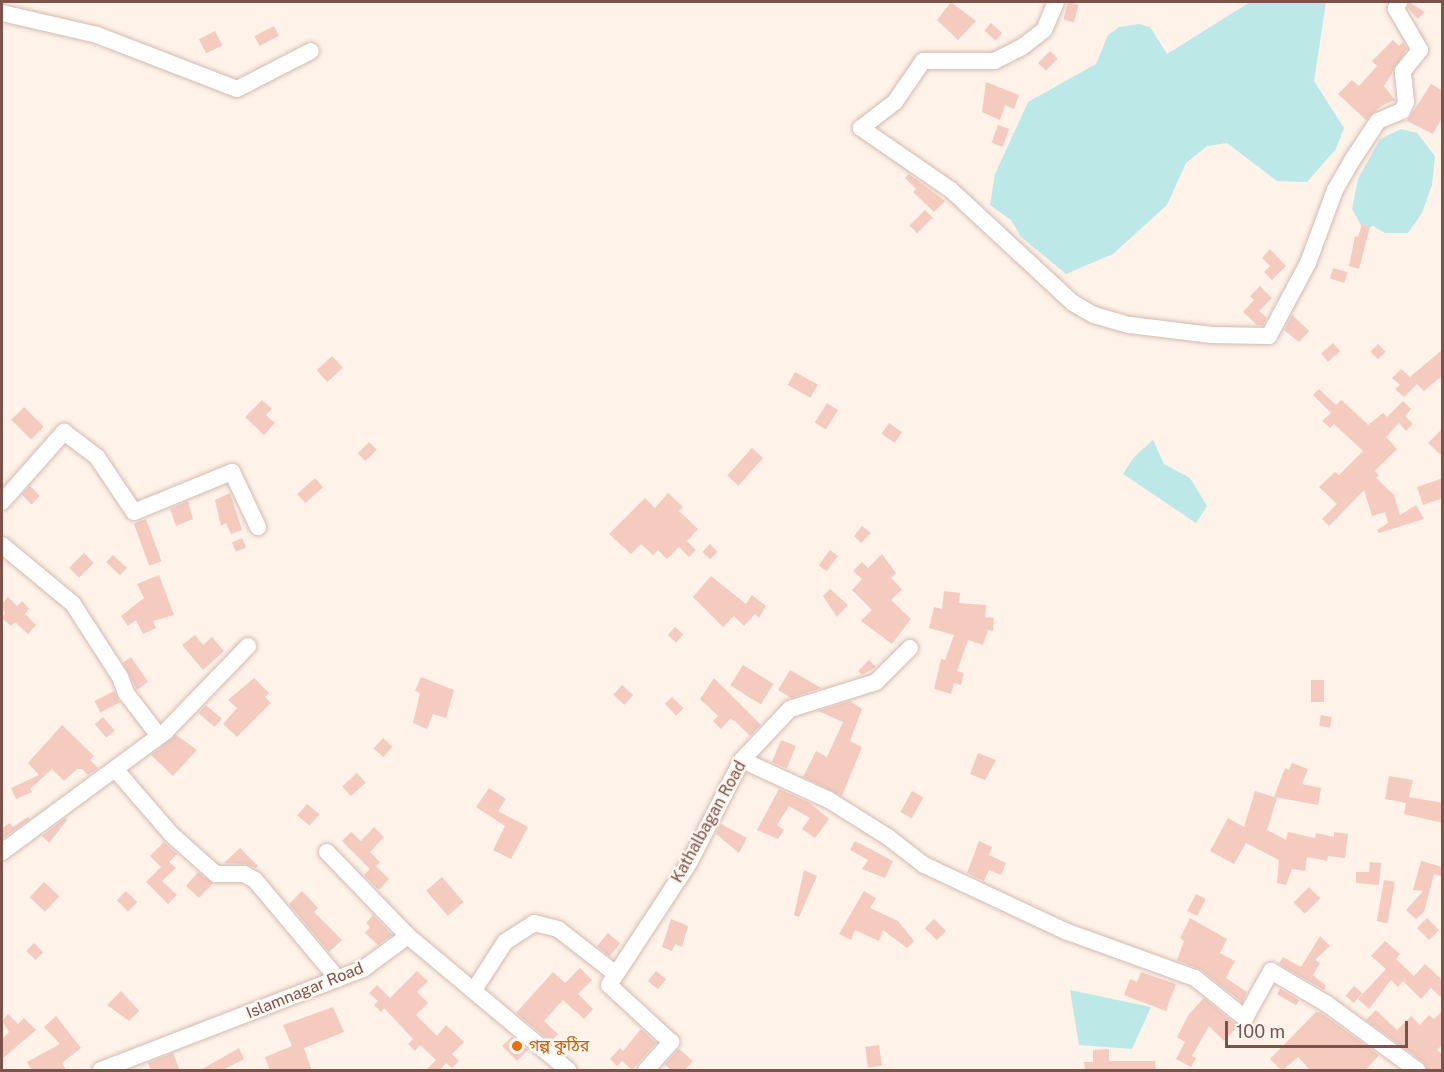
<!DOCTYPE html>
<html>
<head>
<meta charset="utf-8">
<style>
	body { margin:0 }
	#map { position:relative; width:1444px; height:1072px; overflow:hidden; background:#fef2e9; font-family:"Public Sans","Noto Sans Bengali",sans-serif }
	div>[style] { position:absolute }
	.water>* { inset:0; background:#bce9e8 }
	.building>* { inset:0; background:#f5cbbf; transform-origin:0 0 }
	.roads { filter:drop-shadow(0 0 2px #d4bab0) drop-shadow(0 0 2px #d4bab0) }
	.minor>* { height:16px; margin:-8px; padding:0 8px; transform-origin:8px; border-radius:8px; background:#fff }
	.dots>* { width:16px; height:16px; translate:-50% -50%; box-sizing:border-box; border:3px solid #fff7f1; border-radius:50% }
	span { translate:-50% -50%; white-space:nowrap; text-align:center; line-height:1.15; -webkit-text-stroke:4.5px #fff7f1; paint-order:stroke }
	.street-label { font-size:16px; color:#7b534a }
	.food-label { font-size:16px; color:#c56008 }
	.left { translate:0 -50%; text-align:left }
	.frame { position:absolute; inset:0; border:3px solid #7b534a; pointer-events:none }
	.scale { position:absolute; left:1225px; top:1021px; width:183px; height:27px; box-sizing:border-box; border:3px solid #7b534a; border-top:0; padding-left:8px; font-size:18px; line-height:21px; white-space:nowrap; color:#7b534a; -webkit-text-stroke:4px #fff7f1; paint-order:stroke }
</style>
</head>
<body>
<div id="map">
	<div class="water">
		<div style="clip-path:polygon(1250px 2px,1326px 2px,1314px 81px,1344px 128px,1336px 149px,1307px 182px,1277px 181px,1227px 143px,1207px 146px,1186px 163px,1167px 205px,1113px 254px,1066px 274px,1021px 237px,1011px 220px,990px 205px,995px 174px,1028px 102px,1096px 64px,1108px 35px,1119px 27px,1139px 24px,1150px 27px,1167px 54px)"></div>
		<div style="clip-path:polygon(1401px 129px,1417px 133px,1435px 156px,1432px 185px,1422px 213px,1408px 233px,1385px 233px,1373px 226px,1363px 229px,1352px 209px,1358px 179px,1380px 139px)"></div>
		<div style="clip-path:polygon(1153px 440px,1164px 464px,1190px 478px,1207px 506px,1196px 523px,1123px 474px,1134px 457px)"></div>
		<div style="clip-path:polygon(1070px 990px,1151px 1007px,1132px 1049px,1079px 1045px)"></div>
	</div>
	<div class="building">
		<div style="clip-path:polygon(951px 2px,976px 21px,958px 40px,937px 20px)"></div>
		<div style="left:1068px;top:2px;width:11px;height:18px;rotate:15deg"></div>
		<div style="clip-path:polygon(1409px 2px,1425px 12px,1418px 19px,1408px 8px)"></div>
		<div style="left:991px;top:23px;width:15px;height:10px;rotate:42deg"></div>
		<div style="left:274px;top:26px;width:11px;height:22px;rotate:63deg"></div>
		<div style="left:215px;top:31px;width:16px;height:18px;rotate:63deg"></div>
		<div style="clip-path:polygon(1393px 40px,1399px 46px,1403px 42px,1407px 49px,1384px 86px,1395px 100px,1381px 106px,1366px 120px,1338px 94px,1352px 80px,1359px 86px,1377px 66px,1372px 61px)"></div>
		<div style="left:1050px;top:51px;width:11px;height:17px;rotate:45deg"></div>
		<div style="clip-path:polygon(986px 82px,1019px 95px,1014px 109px,1005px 105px,1000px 120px,982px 112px)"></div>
		<div style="clip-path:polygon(1431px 84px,1443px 91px,1443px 116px,1433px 134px,1407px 121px)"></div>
		<div style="left:998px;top:125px;width:12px;height:19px;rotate:20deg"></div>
		<div style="clip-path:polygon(909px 174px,945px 201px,934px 212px,913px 192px,916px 189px,905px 178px)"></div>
		<div style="left:925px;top:210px;width:11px;height:22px;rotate:45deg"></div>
		<div style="clip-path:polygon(1362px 224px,1370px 227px,1359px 269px,1349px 266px,1355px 236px,1358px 237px)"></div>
		<div style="clip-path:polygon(1270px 249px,1286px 266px,1272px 280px,1264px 272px,1270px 266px,1262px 258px)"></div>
		<div style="left:1333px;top:268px;width:15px;height:11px;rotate:16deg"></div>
		<div style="clip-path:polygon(1260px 286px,1272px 298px,1259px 311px,1267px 318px,1263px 325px,1257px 325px,1243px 312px,1254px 300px,1250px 296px)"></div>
		<div style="clip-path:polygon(1292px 315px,1309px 331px,1299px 342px,1284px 330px)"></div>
		<div style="left:1333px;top:343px;width:11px;height:16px;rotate:49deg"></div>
		<div style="left:1378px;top:344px;width:11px;height:11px;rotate:45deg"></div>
		<div style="clip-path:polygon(1443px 349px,1443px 375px,1424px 391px,1417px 384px,1404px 397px,1395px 389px,1400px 385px,1392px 378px,1401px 369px,1410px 377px)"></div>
		<div style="left:332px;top:356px;width:16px;height:21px;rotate:47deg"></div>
		<div style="left:795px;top:372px;width:26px;height:15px;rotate:29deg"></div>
		<div style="clip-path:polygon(1319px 389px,1336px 405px,1341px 400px,1345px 403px,1368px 425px,1383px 413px,1387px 417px,1403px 401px,1411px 409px,1405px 416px,1413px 424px,1406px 431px,1399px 423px,1386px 437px,1397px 449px,1375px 471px,1379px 475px,1376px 478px,1394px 495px,1400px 515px,1416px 505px,1424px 519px,1379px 533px,1377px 530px,1388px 523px,1385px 512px,1372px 516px,1364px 490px,1329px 526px,1322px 519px,1337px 504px,1319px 487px,1335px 472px,1339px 475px,1363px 451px,1334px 424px,1330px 428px,1322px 421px,1331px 413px,1313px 395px)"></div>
		<div style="clip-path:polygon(262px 400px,272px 409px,266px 415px,275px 423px,264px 435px,245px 417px)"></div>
		<div style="left:827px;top:403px;width:13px;height:23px;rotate:32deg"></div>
		<div style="left:24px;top:407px;width:28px;height:18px;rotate:45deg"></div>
		<div style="left:889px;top:423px;width:16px;height:13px;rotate:35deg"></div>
		<div style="clip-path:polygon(1443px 428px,1443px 457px,1428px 443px)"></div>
		<div style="left:369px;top:442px;width:11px;height:16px;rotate:45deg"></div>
		<div style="left:752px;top:448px;width:15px;height:37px;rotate:42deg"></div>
		<div style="left:315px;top:478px;width:12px;height:24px;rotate:48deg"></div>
		<div style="clip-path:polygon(1443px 478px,1443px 498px,1423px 505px,1417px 487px)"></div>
		<div style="left:30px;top:486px;width:14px;height:12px;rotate:45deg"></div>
		<div style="clip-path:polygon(230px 493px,242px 530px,231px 534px,226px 523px,221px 526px,215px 500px)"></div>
		<div style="clip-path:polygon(668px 493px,683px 507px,679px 511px,698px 529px,687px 541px,696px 550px,689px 557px,679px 547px,667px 559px,658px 550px,653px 555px,641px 544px,631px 554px,609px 534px,645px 498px,655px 508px)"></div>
		<div style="clip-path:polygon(188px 501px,193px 519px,176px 526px,170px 509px)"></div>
		<div style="left:146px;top:519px;width:45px;height:13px;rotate:70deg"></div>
		<div style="clip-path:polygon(862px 526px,871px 533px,861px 543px,854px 536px)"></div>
		<div style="left:242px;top:538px;width:10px;height:11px;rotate:66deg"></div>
		<div style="left:710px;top:544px;width:11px;height:11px;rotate:45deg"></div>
		<div style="left:830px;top:550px;width:10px;height:19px;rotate:37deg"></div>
		<div style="left:84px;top:553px;width:14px;height:21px;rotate:45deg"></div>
		<div style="clip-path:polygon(882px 554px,896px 573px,891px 578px,902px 589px,891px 600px,911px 619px,892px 644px,861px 621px,872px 610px,852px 590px,862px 579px,853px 571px,862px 562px,868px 568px)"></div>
		<div style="left:113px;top:555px;width:19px;height:10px;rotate:43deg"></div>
		<div style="clip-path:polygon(159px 575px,174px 615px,153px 621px,156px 628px,143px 634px,136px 620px,128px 626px,121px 616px,144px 598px,137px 584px)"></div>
		<div style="clip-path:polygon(711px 576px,746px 604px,752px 595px,766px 606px,759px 618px,755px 614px,744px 626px,734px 616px,723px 627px,693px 597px)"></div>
		<div style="clip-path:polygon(830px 589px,848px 605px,837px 617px,823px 596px)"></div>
		<div style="clip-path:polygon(944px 591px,960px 593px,959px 603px,986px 605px,985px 617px,994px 618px,993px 631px,988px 630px,983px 645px,968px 640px,957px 671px,964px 673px,961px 685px,954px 683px,951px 694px,934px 689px,941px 659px,945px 660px,954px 635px,929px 628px,934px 607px,942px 609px)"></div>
		<div style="clip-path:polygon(8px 597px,17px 606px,22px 601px,29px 609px,25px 614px,36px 625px,28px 634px,15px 622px,11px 626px,2px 618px,5px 614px,2px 604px)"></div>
		<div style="left:675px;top:627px;width:11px;height:11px;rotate:41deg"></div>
		<div style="clip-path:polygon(195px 635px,203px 645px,212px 637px,224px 651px,203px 670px,182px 645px)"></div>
		<div style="clip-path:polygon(131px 657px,148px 682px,137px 690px,123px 663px)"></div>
		<div style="clip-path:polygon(869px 660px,876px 667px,862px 675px,858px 671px)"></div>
		<div style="left:743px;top:665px;width:36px;height:24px;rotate:32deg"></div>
		<div style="clip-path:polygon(790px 670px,821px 688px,791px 698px,778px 690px)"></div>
		<div style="clip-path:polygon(421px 677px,454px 690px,446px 718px,433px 714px,427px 729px,413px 723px,420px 693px,415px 691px)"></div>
		<div style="clip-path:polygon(254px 678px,269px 693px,265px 697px,271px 703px,237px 737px,223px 724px,237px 708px,228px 700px)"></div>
		<div style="clip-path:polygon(714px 678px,761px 725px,750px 736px,735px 721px,730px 719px,721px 729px,713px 721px,718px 716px,700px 699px)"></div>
		<div style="left:1311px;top:680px;width:13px;height:22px"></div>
		<div style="left:622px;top:685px;width:15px;height:13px;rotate:42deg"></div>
		<div style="left:114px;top:691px;width:13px;height:22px;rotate:63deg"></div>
		<div style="left:672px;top:697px;width:16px;height:10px;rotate:45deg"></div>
		<div style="clip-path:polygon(850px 701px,862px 709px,850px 741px,862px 747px,842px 796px,803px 777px,816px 751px,827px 757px,843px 722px,818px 711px)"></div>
		<div style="left:206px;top:705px;width:21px;height:11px;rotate:41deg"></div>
		<div style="left:1321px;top:715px;width:11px;height:11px;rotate:10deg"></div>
		<div style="left:103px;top:717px;width:18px;height:11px;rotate:49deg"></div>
		<div style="clip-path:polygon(62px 725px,94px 756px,90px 760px,98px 768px,88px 775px,82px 769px,77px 769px,64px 781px,52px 769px,30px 789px,32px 792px,16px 799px,11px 788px,39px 775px,28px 763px)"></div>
		<div style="clip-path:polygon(176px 735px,197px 750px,173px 776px,151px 755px)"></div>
		<div style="left:383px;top:738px;width:13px;height:14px;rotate:42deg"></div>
		<div style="left:781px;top:740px;width:16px;height:24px;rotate:22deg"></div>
		<div style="clip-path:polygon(978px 753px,996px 760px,985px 780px,970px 774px)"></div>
		<div style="clip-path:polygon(1292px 763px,1308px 769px,1302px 784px,1321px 788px,1318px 805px,1274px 797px,1285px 768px,1289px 770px)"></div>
		<div style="left:357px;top:773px;width:13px;height:20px;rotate:48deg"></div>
		<div style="clip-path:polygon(1389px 776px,1413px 780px,1409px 797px,1443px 803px,1443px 823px,1404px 814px,1406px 803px,1385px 799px)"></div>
		<div style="clip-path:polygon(489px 788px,506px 799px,498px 811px,528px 827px,511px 859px,493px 850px,505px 826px,476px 807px)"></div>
		<div style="clip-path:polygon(779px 789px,810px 803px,829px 819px,815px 838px,802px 829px,810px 818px,789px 806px,777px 825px,784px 830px,778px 839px,757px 830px)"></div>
		<div style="left:912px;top:791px;width:13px;height:24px;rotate:29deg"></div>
		<div style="clip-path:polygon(1255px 791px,1277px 798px,1267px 830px,1286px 840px,1288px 832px,1315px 838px,1316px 833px,1334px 837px,1334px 832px,1348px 834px,1345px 858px,1328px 856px,1327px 861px,1307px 857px,1305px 871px,1292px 869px,1286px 885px,1277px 883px,1279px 860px,1246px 843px,1234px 864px,1210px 851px,1228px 818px,1244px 827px)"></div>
		<div style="left:307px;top:804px;width:16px;height:15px;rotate:40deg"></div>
		<div style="clip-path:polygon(28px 817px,30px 819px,2px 839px,2px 828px,10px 823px,13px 827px)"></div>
		<div style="clip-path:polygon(65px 818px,67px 820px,49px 843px,42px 836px)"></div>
		<div style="clip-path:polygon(721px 824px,747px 838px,739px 853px,716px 834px)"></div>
		<div style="clip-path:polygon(374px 827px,384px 837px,370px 852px,380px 862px,376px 866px,389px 879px,379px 890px,364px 875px,370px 869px,342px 841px,351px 832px,361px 841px)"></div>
		<div style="clip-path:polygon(160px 839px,177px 854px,169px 862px,176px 868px,162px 881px,177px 895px,168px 904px,146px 882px,161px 867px,150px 856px,164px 842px)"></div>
		<div style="clip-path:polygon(855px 841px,893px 861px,885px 878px,862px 869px,868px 860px,850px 850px)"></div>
		<div style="clip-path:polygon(979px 841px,992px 847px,989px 855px,1006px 863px,1001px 875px,989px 870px,984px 881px,967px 873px)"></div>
		<div style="clip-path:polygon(240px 848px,258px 866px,256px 868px,245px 864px,224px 863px)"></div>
		<div style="clip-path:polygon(1421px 861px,1443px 867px,1443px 877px,1434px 874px,1424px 912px,1416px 919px,1406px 910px,1423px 891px,1413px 890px)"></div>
		<div style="clip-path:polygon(1370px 862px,1381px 863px,1379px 885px,1356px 883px,1356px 872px,1369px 872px)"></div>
		<div style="clip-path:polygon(804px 870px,817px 876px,799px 917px,794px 915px)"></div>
		<div style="clip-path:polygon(198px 872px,213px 883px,199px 898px,186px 886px)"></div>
		<div style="left:442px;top:877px;width:33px;height:21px;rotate:49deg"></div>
		<div style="left:1384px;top:880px;width:11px;height:42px;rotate:10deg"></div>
		<div style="left:44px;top:882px;width:21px;height:21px;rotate:43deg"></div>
		<div style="left:1309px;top:887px;width:16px;height:22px;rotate:45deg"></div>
		<div style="left:126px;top:891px;width:16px;height:13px;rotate:45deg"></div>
		<div style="clip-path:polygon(302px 891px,318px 908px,314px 912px,342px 940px,329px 952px,289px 904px)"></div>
		<div style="clip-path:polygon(864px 891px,876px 898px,870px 908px,898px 921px,914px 941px,907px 948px,883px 930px,879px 941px,855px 930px,851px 940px,839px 934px)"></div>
		<div style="left:1196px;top:894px;width:11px;height:19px;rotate:27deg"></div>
		<div style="clip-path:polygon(373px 915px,392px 935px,378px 945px,365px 933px,370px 927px,366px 923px)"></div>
		<div style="clip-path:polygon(1190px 918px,1227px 939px,1220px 953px,1235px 961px,1226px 978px,1247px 992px,1242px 1002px,1201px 970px,1177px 960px,1184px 941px,1180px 938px)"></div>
		<div style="left:1427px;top:918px;width:17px;height:14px;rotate:45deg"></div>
		<div style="clip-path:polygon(671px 919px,688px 926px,682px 947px,675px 944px,672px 951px,662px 947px)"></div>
		<div style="left:934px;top:919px;width:17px;height:13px;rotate:45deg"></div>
		<div style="left:608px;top:933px;width:16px;height:17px;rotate:40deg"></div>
		<div style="clip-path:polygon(1320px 936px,1330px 946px,1315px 960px,1320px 963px,1313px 975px,1326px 986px,1324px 990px,1279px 964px,1283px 957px,1301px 967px)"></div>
		<div style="clip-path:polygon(1385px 941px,1400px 954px,1396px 959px,1414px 976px,1425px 964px,1443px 981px,1443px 999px,1431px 988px,1421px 999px,1403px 981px,1398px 987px,1391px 980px,1369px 1009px,1358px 999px,1386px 969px,1371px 956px)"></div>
		<div style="left:34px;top:943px;width:13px;height:11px;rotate:45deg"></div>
		<div style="clip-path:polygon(580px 968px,592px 980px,578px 994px,593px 1009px,584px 1019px,563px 1000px,544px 1021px,558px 1034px,551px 1042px,516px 1013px,553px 972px,565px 983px)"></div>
		<div style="clip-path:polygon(417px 971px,428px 981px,417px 992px,428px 1003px,416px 1015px,437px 1036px,446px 1025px,464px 1042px,452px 1054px,459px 1061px,452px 1068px,446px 1063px,439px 1071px,425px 1071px,436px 1060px,420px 1045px,415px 1051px,408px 1044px,413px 1039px,384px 1008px,381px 1012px,374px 1005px,378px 1001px,369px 993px,377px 985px,390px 998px)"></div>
		<div style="left:656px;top:971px;width:13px;height:13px;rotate:39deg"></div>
		<div style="clip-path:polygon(1141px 972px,1176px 984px,1166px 1011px,1124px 995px,1130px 979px,1137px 982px)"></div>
		<div style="left:1354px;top:986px;width:11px;height:13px;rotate:41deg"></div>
		<div style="left:1280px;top:989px;width:22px;height:6px;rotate:30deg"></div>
		<div style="clip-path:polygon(121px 991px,139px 1011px,129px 1021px,107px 1005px)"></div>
		<div style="clip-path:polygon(1204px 998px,1238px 1026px,1224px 1041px,1209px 1026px,1192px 1056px,1196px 1058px,1191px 1067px,1176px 1059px,1185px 1042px,1177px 1037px,1189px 1014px)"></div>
		<div style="clip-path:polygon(333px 1007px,344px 1032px,304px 1048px,312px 1071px,270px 1071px,265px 1057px,292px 1046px,283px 1025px)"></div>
		<div style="clip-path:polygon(1376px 1010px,1397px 1030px,1411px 1016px,1420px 1025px,1429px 1015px,1434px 1019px,1443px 1010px,1443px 1044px,1437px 1050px,1443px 1055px,1443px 1066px,1438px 1071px,1427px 1071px,1423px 1062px,1366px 1020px)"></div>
		<div style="clip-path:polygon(1316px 1012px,1321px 1013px,1379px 1055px,1365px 1071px,1311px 1071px,1298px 1057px,1282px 1071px,1270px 1059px)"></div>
		<div style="clip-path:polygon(8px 1014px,18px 1024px,24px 1018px,36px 1030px,2px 1059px,2px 1039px,9px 1032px,2px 1021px)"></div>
		<div style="clip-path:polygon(56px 1016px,81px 1048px,62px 1063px,67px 1071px,32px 1071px,27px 1062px,60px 1044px,44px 1027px)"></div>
		<div style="clip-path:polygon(641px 1029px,656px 1043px,632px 1070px,622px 1061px,617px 1066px,610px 1059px,620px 1048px,623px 1051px)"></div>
		<div style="clip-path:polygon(512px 1037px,528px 1050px,517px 1061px,502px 1046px)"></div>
		<div style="left:879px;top:1045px;width:21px;height:14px;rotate:82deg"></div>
		<div style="clip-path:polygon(239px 1048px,244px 1059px,221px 1071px,199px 1071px)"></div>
		<div style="clip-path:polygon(679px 1049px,693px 1061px,684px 1071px,672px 1071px,665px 1064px)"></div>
		<div style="clip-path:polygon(1109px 1049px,1109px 1061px,1155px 1061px,1156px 1071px,1085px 1071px,1084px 1062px,1093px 1062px,1093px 1050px)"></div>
		<div style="clip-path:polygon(173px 1053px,180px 1071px,151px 1071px,148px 1063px)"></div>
	</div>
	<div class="roads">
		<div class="minor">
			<div style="left:1056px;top:2px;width:30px;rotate:113deg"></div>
			<div style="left:1044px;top:30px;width:28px;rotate:142deg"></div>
			<div style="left:1022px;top:47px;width:31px;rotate:153deg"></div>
			<div style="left:994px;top:61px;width:71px;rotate:180deg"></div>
			<div style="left:923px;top:61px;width:50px;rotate:124.3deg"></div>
			<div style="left:895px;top:102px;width:43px;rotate:142.6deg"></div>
			<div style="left:861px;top:128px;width:109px;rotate:34.6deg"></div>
			<div style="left:951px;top:190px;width:166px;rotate:42.8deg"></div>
			<div style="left:1073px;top:303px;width:24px;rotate:30deg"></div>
			<div style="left:1094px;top:315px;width:37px;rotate:16deg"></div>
			<div style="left:1130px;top:325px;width:82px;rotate:7deg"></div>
			<div style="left:1211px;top:335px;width:58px;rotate:1deg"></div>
			<div style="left:1269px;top:336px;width:83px;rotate:-61.9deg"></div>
			<div style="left:1308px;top:263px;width:78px;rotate:-69.7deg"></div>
			<div style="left:1335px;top:190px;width:39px;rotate:-60deg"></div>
			<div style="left:1355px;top:156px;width:42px;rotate:-56.7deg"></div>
			<div style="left:1378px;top:121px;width:26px;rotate:-23deg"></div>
			<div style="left:1402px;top:111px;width:10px;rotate:-66deg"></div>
			<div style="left:1406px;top:102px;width:31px;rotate:-96deg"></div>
			<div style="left:1403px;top:71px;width:27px;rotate:-51deg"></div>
			<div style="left:1420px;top:50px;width:48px;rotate:-120.3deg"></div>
			<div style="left:1396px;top:9px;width:8px;rotate:-67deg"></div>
			<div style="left:2px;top:13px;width:98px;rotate:13deg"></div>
			<div style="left:97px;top:35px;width:150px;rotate:21.1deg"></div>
			<div style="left:237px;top:89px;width:83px;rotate:-27.2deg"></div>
			<div style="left:2px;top:502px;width:94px;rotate:-48.5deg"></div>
			<div style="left:64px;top:432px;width:41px;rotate:37.1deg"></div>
			<div style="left:97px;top:457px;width:66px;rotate:56.1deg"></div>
			<div style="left:134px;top:512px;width:106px;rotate:-22.2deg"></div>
			<div style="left:232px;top:472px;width:61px;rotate:64.7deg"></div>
			<div style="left:2px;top:545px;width:92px;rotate:39.7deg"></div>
			<div style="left:73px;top:604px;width:87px;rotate:57.2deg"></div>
			<div style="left:120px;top:677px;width:17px;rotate:69deg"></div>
			<div style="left:126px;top:693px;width:54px;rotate:52.5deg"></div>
			<div style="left:742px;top:760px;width:96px;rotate:24.7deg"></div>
			<div style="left:829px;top:800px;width:70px;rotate:32.1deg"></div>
			<div style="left:888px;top:837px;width:46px;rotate:37.9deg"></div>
			<div style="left:924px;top:865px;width:156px;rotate:25.1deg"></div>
			<div style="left:1065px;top:931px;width:138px;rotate:19.9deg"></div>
			<div style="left:1195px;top:978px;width:64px;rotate:38.7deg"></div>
			<div style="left:1245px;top:1018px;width:54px;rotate:-61deg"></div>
			<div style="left:1271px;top:971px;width:65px;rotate:30.5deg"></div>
			<div style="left:1327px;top:1004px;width:112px;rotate:36.3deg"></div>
			<div style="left:115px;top:769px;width:87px;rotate:49.2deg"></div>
			<div style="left:172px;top:835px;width:59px;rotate:41.6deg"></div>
			<div style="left:216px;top:874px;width:28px"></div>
			<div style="left:244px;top:874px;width:13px;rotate:29deg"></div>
			<div style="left:255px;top:880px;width:129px;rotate:50deg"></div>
			<div style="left:2px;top:852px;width:204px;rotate:-36.4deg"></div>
			<div style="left:166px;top:731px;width:118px;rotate:-46deg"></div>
			<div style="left:327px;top:852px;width:117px;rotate:46deg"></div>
			<div style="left:474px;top:990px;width:57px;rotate:-57.1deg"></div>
			<div style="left:505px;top:942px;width:35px;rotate:-33deg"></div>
			<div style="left:534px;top:923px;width:25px;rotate:14deg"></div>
			<div style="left:558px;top:929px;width:73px;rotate:37.8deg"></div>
			<div style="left:101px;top:1070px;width:281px;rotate:-21.1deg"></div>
			<div style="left:363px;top:969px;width:56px;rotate:-36.3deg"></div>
			<div style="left:408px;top:936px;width:209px;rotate:39.9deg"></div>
			<div style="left:646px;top:1070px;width:38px;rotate:-48deg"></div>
			<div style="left:671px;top:1042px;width:84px;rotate:-137.4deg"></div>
			<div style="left:609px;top:985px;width:146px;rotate:-56.7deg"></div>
			<div style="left:689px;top:863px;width:116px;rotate:-62.8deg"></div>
			<div style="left:742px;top:760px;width:70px;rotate:-46.7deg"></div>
			<div style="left:790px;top:709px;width:90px;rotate:-17.4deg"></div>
			<div style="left:876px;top:682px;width:48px;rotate:-45deg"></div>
		</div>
	</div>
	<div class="dots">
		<div style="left:517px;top:1046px;background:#e8710a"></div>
	</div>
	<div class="street-label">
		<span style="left:709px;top:822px;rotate:-61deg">Kathalbagan Road</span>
		<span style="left:305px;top:991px;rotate:-22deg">Islamnagar Road</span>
	</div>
	<div class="food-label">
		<span class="left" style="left:529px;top:1046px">গল্প কুঠির</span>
	</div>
	<div class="frame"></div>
	<div class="scale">100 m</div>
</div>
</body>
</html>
